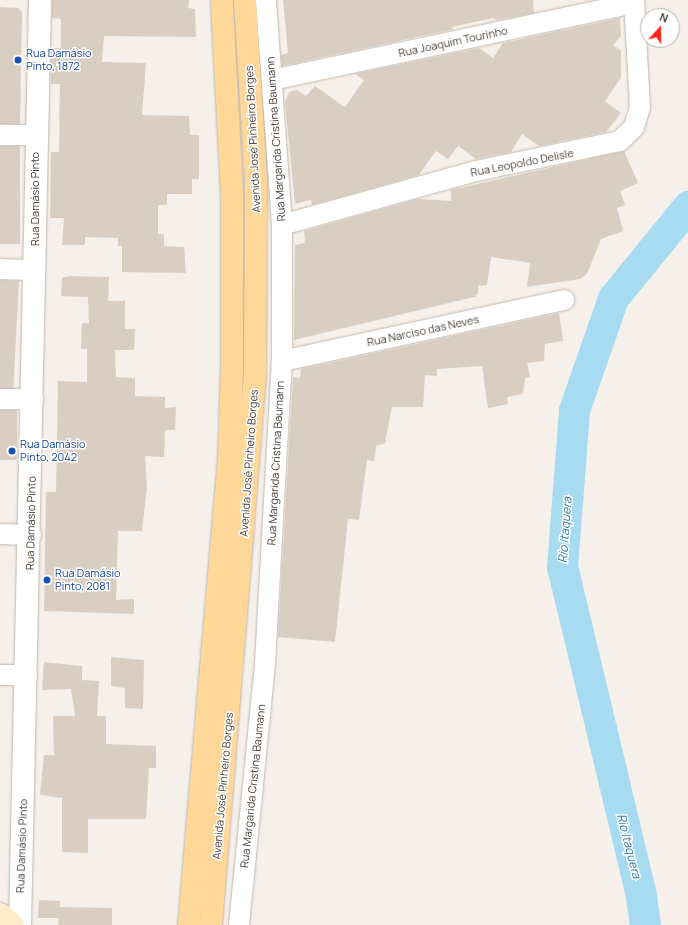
<!DOCTYPE html>
<html>
<head>
<meta charset="utf-8">
<style>
	body { margin:0 }
	#map { position:relative; width:688px; height:925px; overflow:hidden; background:#f5f0ea; font-family:Manrope,sans-serif }
	div>[style] { position:absolute }
	.river>* { height:31px; margin:-15.5px; padding:0 15.5px; transform-origin:15.5px; border-radius:15.5px; background:#a6dbf2 }
	.building>* { inset:0; background:#dacec2; transform-origin:0 0 }
	.roads { filter:drop-shadow(0 0 1px #c1b7ac) drop-shadow(0 0 1px #c1b7ac) }
	.minor>* { height:20px; margin:-10px; padding:0 10px; transform-origin:10px; border-radius:10px; background:#fff }
	.tertiary>* { height:22px; margin:-11px; padding:0 11px; transform-origin:11px; border-radius:11px; background:#fff }
	.secondary>* { height:22px; margin:-11px; padding:0 11px; transform-origin:11px; border-radius:11px; background:#ffedca }
	.primary>* { height:22px; margin:-11px; padding:0 11px; transform-origin:11px; border-radius:11px; background:#ffd799 }
	.dots>* { width:11px; height:11px; translate:-50% -50%; box-sizing:border-box; border:2px solid #fff; border-radius:50% }
	span { translate:-50% -50%; white-space:nowrap; text-align:center; line-height:1.15; -webkit-text-stroke:3px #fff; paint-order:stroke }
	.street-label { font-size:11px; color:#494038 }
	.transit-label { font-size:11px; color:#164399 }
	.left { translate:0 -50%; text-align:left }
	.water-label { font-size:12px; color:#2a7a9f; font-style:italic }
	.north { position:absolute; left:640px; top:8px; width:40px; height:40px; box-sizing:border-box; background:#fff; border:1px solid #b6b3af; border-radius:50%; rotate:21deg; font-size:11px; font-weight:700; line-height:16px; text-align:center; color:#494038 }
	.north::after { content:''; display:block; margin:auto; width:14px; height:18px; background:#fc241a; clip-path:polygon(50% 0,100% 100%,50% 72%,0 100%) }
</style>
</head>
<body>
<div id="map">
	<div class="river">
		<div style="left:645px;top:925px;width:34px;rotate:-98deg"></div>
		<div style="left:640px;top:891px;width:333px;rotate:-103.5deg"></div>
		<div style="left:562px;top:567px;width:157px;rotate:-85.6deg"></div>
		<div style="left:574px;top:410px;width:119px;rotate:-70.8deg"></div>
		<div style="left:613px;top:298px;width:119px;rotate:-50.8deg"></div>
	</div>
	<div class="building">
		<div style="clip-path:polygon(52px 0,189px 0,188px 8px,195px 9px,196px 37px,104px 36px,102px 62px,146px 63px,142px 115px,189px 116px,190px 135px,199px 135px,199px 179px,192px 179px,192px 194px,167px 194px,167px 205px,158px 205px,158px 234px,164px 234px,164px 246px,184px 247px,186px 273px,122px 272px,122px 246px,118px 246px,118px 238px,85px 237px,85px 245px,62px 245px,64px 218px,50px 218px,51px 152px,59px 152px,60px 84px,51px 84px,51px 48px,61px 48px,61px 19px,52px 18px)"></div>
		<div style="clip-path:polygon(283px 0,533px 0,534px 13px,497px 20px,493px 18px,451px 27px,454px 29px,282px 66px,281px 55px,288px 53px)"></div>
		<div style="clip-path:polygon(0 7px,18px 8px,22px 12px,20px 124px,0 124px)"></div>
		<div style="clip-path:polygon(620px 18px,621px 36px,613px 45px,621px 51px,621px 78px,605px 101px,621px 113px,606px 132px,539px 146px,522px 134px,511px 152px,476px 159px,458px 146px,448px 159px,436px 151px,419px 175px,312px 205px,311px 200px,295px 204px,285px 102px,289px 92px,297px 90px,306px 96px,315px 86px,345px 107px,364px 80px,355px 74px,479px 48px,493px 58px,503px 43px)"></div>
		<div style="left:0;top:146px;width:20px;height:98px"></div>
		<div style="clip-path:polygon(624px 151px,638px 183px,620px 191px,625px 205px,617px 208px,623px 231px,601px 239px,587px 274px,580px 279px,527px 287px,530px 263px,491px 257px,487px 285px,478px 286px,478px 294px,474px 295px,478px 296px,294px 340px,295px 245px,305px 243px,304px 231px,418px 199px,451px 201px,451px 190px)"></div>
		<div style="clip-path:polygon(69px 276px,109px 277px,108px 301px,125px 301px,125px 329px,135px 329px,134px 350px,115px 350px,116px 377px,135px 378px,135px 396px,165px 397px,165px 408px,176px 407px,175px 430px,165px 430px,164px 457px,145px 456px,147px 487px,142px 531px,118px 531px,116px 600px,134px 599px,134px 614px,44px 611px,46px 492px,56px 492px,58px 381px,87px 382px,87px 349px,81px 349px,82px 323px,89px 323px,88px 297px,61px 296px,62px 278px)"></div>
		<div style="left:0;top:280px;width:19px;height:108px;rotate:3deg"></div>
		<div style="clip-path:polygon(559px 313px,563px 341px,545px 344px,544px 361px,527px 363px,530px 377px,525px 378px,523px 394px,507px 397px,508px 404px,488px 408px,482px 366px,437px 369px,437px 376px,425px 375px,423px 407px,392px 407px,385px 443px,376px 446px,374px 461px,367px 460px,359px 520px,348px 519px,335px 642px,278px 637px,293px 377px,300px 378px,301px 369px)"></div>
		<div style="left:0;top:410px;width:17px;height:50px"></div>
		<div style="clip-path:polygon(111px 657px,144px 660px,143px 709px,125px 708px,125px 688px,111px 686px)"></div>
		<div style="clip-path:polygon(44px 662px,82px 666px,82px 680px,99px 681px,97px 716px,106px 716px,106px 744px,156px 746px,156px 768px,149px 768px,146px 819px,88px 819px,88px 853px,62px 852px,62px 798px,40px 795px,44px 755px,54px 755px,53px 716px,75px 716px,71px 689px,42px 690px)"></div>
		<div style="clip-path:polygon(39px 900px,60px 901px,60px 907px,112px 908px,112px 925px,58px 925px,59px 918px,38px 918px)"></div>
	</div>
	<div class="roads">
		<div class="minor">
			<div style="left:272px;top:80px;width:370px;rotate:-12deg"></div>
			<div style="left:0;top:135px;width:36px"></div>
			<div style="left:282px;top:225px;width:201px;rotate:-15.6deg"></div>
			<div style="left:476px;top:171px;width:147px;rotate:-11.8deg"></div>
			<div style="left:620px;top:141px;width:20px;rotate:-45deg"></div>
			<div style="left:634px;top:127px;width:21px;rotate:-73deg"></div>
			<div style="left:640px;top:107px;width:107px;rotate:-93.2deg"></div>
			<div style="left:0;top:269px;width:35px;rotate:2deg"></div>
			<div style="left:282px;top:361px;width:289px;rotate:-12.2deg"></div>
			<div style="left:0;top:399px;width:33px"></div>
			<div style="left:0;top:534px;width:31px;rotate:2deg"></div>
			<div style="left:0;top:675px;width:27px"></div>
			<div style="left:239px;top:925px;width:263px;rotate:-84.3deg"></div>
			<div style="left:265px;top:663px;width:302px;rotate:-86.8deg"></div>
			<div style="left:282px;top:361px;width:136px;rotate:-90deg"></div>
			<div style="left:282px;top:225px;width:226px;rotate:-94.1deg"></div>
		</div>
		<div class="tertiary">
			<div style="left:20px;top:925px;width:925px;rotate:-88.76deg"></div>
		</div>
		<div class="secondary">
			<div style="left:0;top:914px;width:17px;rotate:40deg"></div>
		</div>
		<div class="primary">
			<div style="left:189px;top:925px;width:468px;rotate:-85.1deg"></div>
			<div style="left:229px;top:459px;width:89px;rotate:-88.1deg"></div>
			<div style="left:232px;top:370px;width:176px;rotate:-90deg"></div>
			<div style="left:232px;top:194px;width:194px;rotate:-93deg"></div>
			<div style="left:211px;top:925px;width:553px;rotate:-85.43deg"></div>
			<div style="left:255px;top:374px;width:192px;rotate:-89.7deg"></div>
			<div style="left:256px;top:182px;width:182px;rotate:-93.5deg"></div>
		</div>
	</div>
	<div class="dots">
		<div style="left:18px;top:60px;background:#1a4fb4"></div>
		<div style="left:12px;top:451px;background:#1a4fb4"></div>
		<div style="left:47px;top:580px;background:#1a4fb4"></div>
	</div>
	<div class="street-label">
		<span style="left:453px;top:42px;rotate:-12deg">Rua Joaquim Tourinho</span>
		<span style="left:253px;top:139px;rotate:-93deg">Avenida José Pinheiro Borges</span>
		<span style="left:276px;top:139px;rotate:-94deg">Rua Margarida Cristina Baumann</span>
		<span style="left:522px;top:163px;rotate:-11deg">Rua Leopoldo Delisle</span>
		<span style="left:35px;top:199px;rotate:-90deg">Rua Damásio Pinto</span>
		<span style="left:423px;top:331px;rotate:-12deg">Rua Narciso das Neves</span>
		<span style="left:249px;top:463px;rotate:-86deg">Avenida José Pinheiro Borges</span>
		<span style="left:276px;top:463px;rotate:-87deg">Rua Margarida Cristina Baumann</span>
		<span style="left:31px;top:523px;rotate:-89deg">Rua Damásio Pinto</span>
		<span style="left:223px;top:786px;rotate:-85deg">Avenida José Pinheiro Borges</span>
		<span style="left:253px;top:786px;rotate:-84deg">Rua Margarida Cristina Baumann</span>
		<span style="left:22px;top:846px;rotate:-88deg">Rua Damásio Pinto</span>
	</div>
	<div class="transit-label">
		<span class="left" style="left:26px;top:60px">Rua Damásio<br>Pinto, 1872</span>
		<span class="left" style="left:20px;top:451px">Rua Damásio<br>Pinto, 2042</span>
		<span class="left" style="left:55px;top:580px">Rua Damásio<br>Pinto, 2081</span>
	</div>
	<div class="water-label">
		<span style="left:565px;top:530px;rotate:-86deg">Rio Itaquera</span>
		<span style="left:629px;top:846px;rotate:76deg">Rio Itaquera</span>
	</div>
	<div class="north">N</div>
</div>
</body>
</html>
